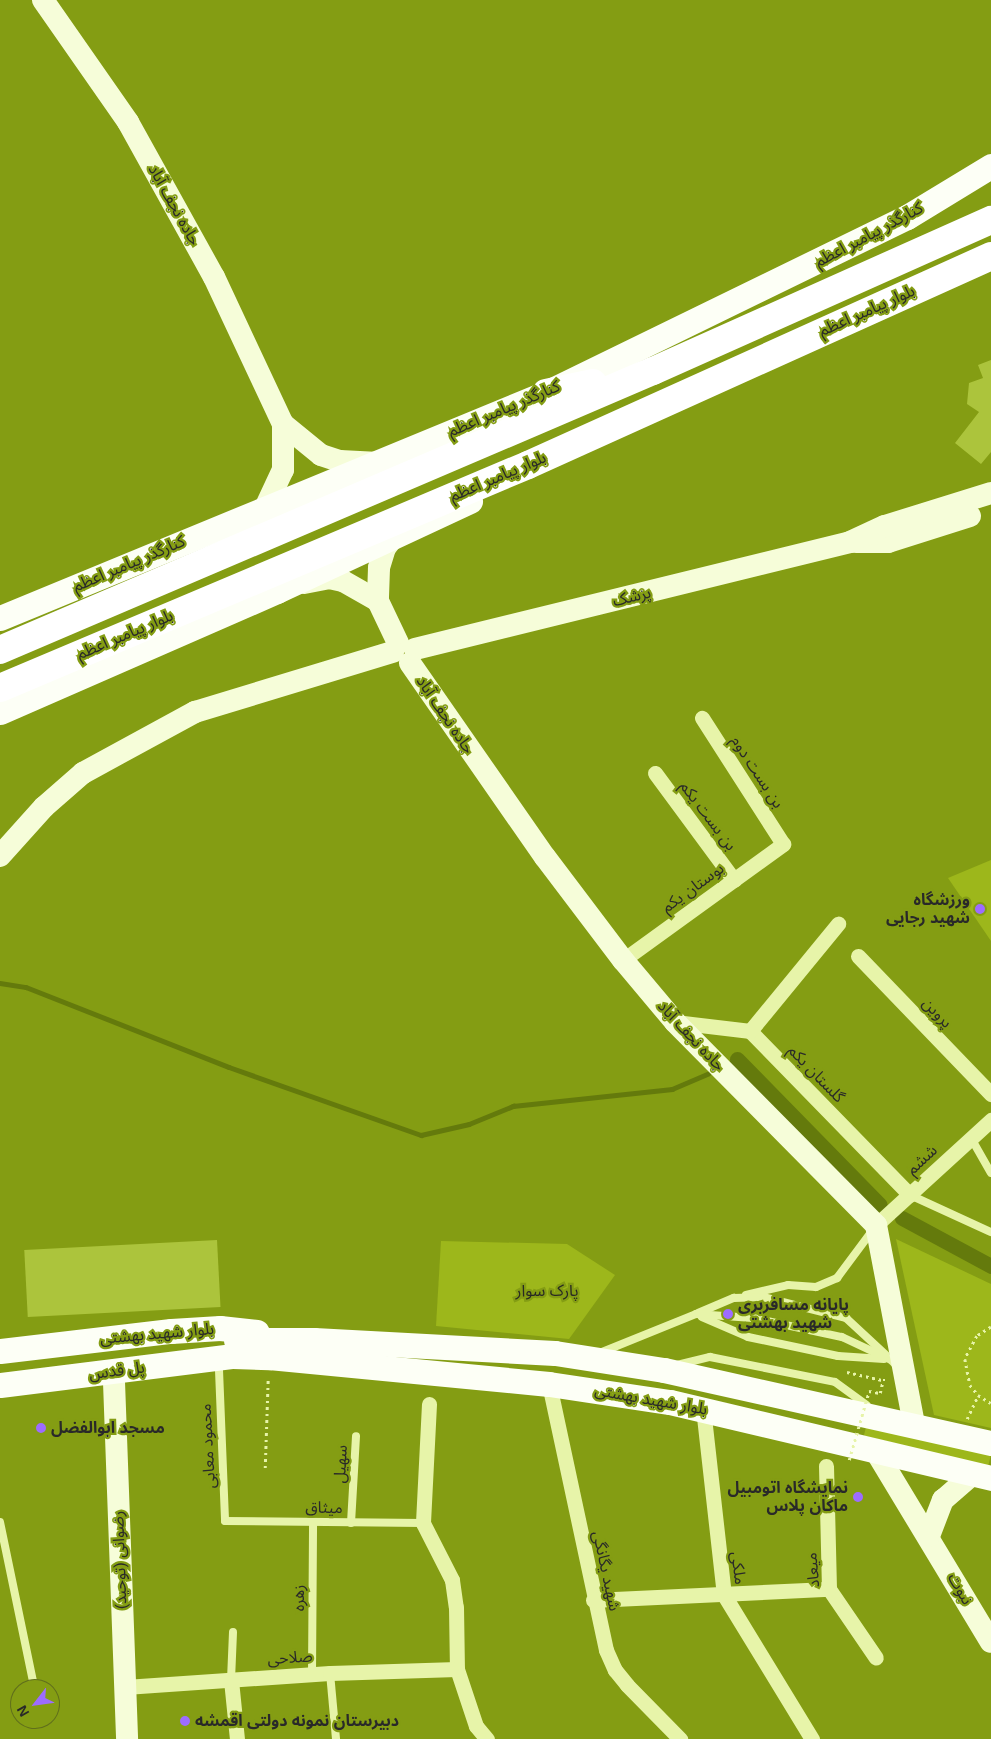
<!DOCTYPE html>
<html>
<head>
<meta charset="utf-8">
<style>
	body { margin:0 }
	#map { position:relative; width:991px; height:1739px; overflow:hidden; background:#849d13; font-family:Helvetica,"Noto Sans Arabic",sans-serif }
	div>[style] { position:absolute }
	.green>* { inset:0; background:#9db71b; transform-origin:0 0 }
	.stream>* { height:4.5px; margin:-2.25px; padding:0 2.25px; transform-origin:2.25px; border-radius:2.25px; background:#647a0c }
	.canal>* { height:15px; margin:-7.5px; padding:0 7.5px; transform-origin:7.5px; border-radius:7.5px; background:#647a0c }
	.building>* { inset:0; background:#acc43c; transform-origin:0 0 }
	.path>* { height:2.5px; margin-top:-1.25px; transform-origin:0; background:repeating-linear-gradient(90deg,#e7f4a9 0 2.5px,transparent 0 6.5px) }
	.lane>* { height:8px; margin:-4px; padding:0 4px; transform-origin:4px; border-radius:4px; background:#e7f4a9 }
	.street>* { height:15px; margin:-7.5px; padding:0 7.5px; transform-origin:7.5px; border-radius:7.5px; background:#e7f4a9 }
	.secondary>* { height:22px; margin:-11px; padding:0 11px; transform-origin:11px; border-radius:11px; background:#f6fdd9 }
	.primary>* { height:25px; margin:-12.5px; padding:0 12.5px; transform-origin:12.5px; border-radius:12.5px; background:#fdfff6 }
	.highway>* { height:28px; margin:-14px; padding:0 14px; transform-origin:14px; border-radius:14px; background:#fff }
	.path-bridge>* { height:2.5px; margin-top:-1.25px; transform-origin:0; background:repeating-linear-gradient(90deg,#e7f4a9 0 2.5px,transparent 0 6.5px) }
	.dots>* { width:14px; height:14px; translate:-50% -50%; box-sizing:border-box; border:2px solid #849d13; border-radius:50% }
	span { translate:-50% -50%; white-space:nowrap; text-align:center; line-height:1.15; -webkit-text-stroke:4.5px #849d13; paint-order:stroke }
	.street-label { font-size:16px; color:#292929 }
	.poi-label { font-size:16px; color:#292929; font-weight:700 }
	.right { translate:-100% -50%; text-align:right }
	.left { translate:0 -50%; text-align:left }
	.park-label { font-size:16px; color:#282924 }
	.north { position:absolute; left:10px; top:1679px; width:50px; height:50px; box-sizing:border-box; background:#849d13; border:1px solid #606f1c; border-radius:50%; rotate:240deg; font-size:14px; font-weight:700; line-height:20px; text-align:center; color:#292929 }
	.north::after { content:''; display:block; margin:auto; width:18px; height:22px; background:#9d6cff; clip-path:polygon(50% 0,100% 100%,50% 72%,0 100%) }
</style>
</head>
<body>
<div id="map">
	<div class="green">
		<div style="clip-path:polygon(991px 860px,991px 941px,948px 878px)"></div>
		<div style="clip-path:polygon(896px 1239px,991px 1284px,991px 1428px,934px 1415px)"></div>
		<div style="clip-path:polygon(441px 1241px,567px 1244px,615px 1275px,569px 1339px,436px 1326px)"></div>
		<div style="left:867px;top:1423px;width:128px;height:13px;rotate:14deg"></div>
	</div>
	<div class="stream">
		<div style="left:0;top:983px;width:26px;rotate:9deg"></div>
		<div style="left:26px;top:987px;width:218px;rotate:21.5deg"></div>
		<div style="left:229px;top:1067px;width:204px;rotate:19.5deg"></div>
		<div style="left:421px;top:1135px;width:49px;rotate:-12.9deg"></div>
		<div style="left:469px;top:1124px;width:48px;rotate:-22.2deg"></div>
		<div style="left:513px;top:1106px;width:160px;rotate:-6.1deg"></div>
		<div style="left:672px;top:1089px;width:39px;rotate:-23deg"></div>
		<div style="left:732px;top:1062px;width:6px;rotate:-31deg"></div>
	</div>
	<div class="canal">
		<div style="left:737px;top:1059px;width:204px;rotate:45.6deg"></div>
		<div style="left:902px;top:1218px;width:101px;rotate:28.3deg"></div>
	</div>
	<div class="building">
		<div style="clip-path:polygon(991px 360px,991px 452px,981px 464px,955px 443px,979px 412px,967px 404px,969px 383px,983px 378px,978px 365px)"></div>
		<div style="left:217px;top:1240px;width:67px;height:193px;rotate:87deg"></div>
	</div>
	<div class="path">
		<div style="left:991px;top:1327px;width:17px;rotate:147deg"></div>
		<div style="left:977px;top:1336px;width:26px;rotate:118deg"></div>
		<div style="left:965px;top:1359px;width:26px;rotate:79deg"></div>
		<div style="left:970px;top:1385px;width:13px;rotate:51deg"></div>
		<div style="left:978px;top:1395px;width:15px;rotate:32deg"></div>
		<div style="left:847px;top:1372px;width:37px;rotate:13deg"></div>
		<div style="left:869px;top:1391px;width:11px;rotate:10deg"></div>
		<div style="left:880px;top:1393px;width:13px;rotate:-77deg"></div>
		<div style="left:883px;top:1380px;width:3px"></div>
		<div style="left:967px;top:1419px;width:26px;rotate:-65deg"></div>
		<div style="left:265px;top:1468px;width:91px;rotate:-88.1deg"></div>
	</div>
	<div class="lane">
		<div style="left:971px;top:1138px;width:40px;rotate:60.3deg"></div>
		<div style="left:910px;top:1195px;width:89px;rotate:24.6deg"></div>
		<div style="left:746px;top:1295px;width:43px;rotate:-13.4deg"></div>
		<div style="left:788px;top:1285px;width:28px;rotate:4deg"></div>
		<div style="left:816px;top:1287px;width:23px;rotate:-23deg"></div>
		<div style="left:837px;top:1278px;width:59px;rotate:-53.3deg"></div>
		<div style="left:698px;top:1313px;width:39px;rotate:-23deg"></div>
		<div style="left:734px;top:1298px;width:29px;rotate:-2deg"></div>
		<div style="left:763px;top:1297px;width:86px;rotate:14.2deg"></div>
		<div style="left:846px;top:1318px;width:54px;rotate:42.8deg"></div>
		<div style="left:702px;top:1317px;width:50px;rotate:23.5deg"></div>
		<div style="left:748px;top:1337px;width:92px;rotate:11.9deg"></div>
		<div style="left:838px;top:1356px;width:46px;rotate:3.7deg"></div>
		<div style="left:602px;top:1352px;width:101px;rotate:-22deg"></div>
		<div style="left:696px;top:1314px;width:57px;rotate:4deg"></div>
		<div style="left:753px;top:1318px;width:91px;rotate:12.1deg"></div>
		<div style="left:842px;top:1337px;width:54px;rotate:25.1deg"></div>
		<div style="left:891px;top:1360px;width:7px;rotate:45deg"></div>
		<div style="left:677px;top:1365px;width:34px;rotate:-14deg"></div>
		<div style="left:710px;top:1357px;width:127px;rotate:11.3deg"></div>
		<div style="left:835px;top:1382px;width:39px;rotate:36deg"></div>
		<div style="left:219px;top:1370px;width:151px;rotate:87.7deg"></div>
		<div style="left:225px;top:1521px;width:198px;rotate:0.6deg"></div>
		<div style="left:0;top:1522px;width:163px;rotate:78.3deg"></div>
		<div style="left:351px;top:1523px;width:87px;rotate:-86.7deg"></div>
		<div style="left:330px;top:1673px;width:66px;rotate:84.8deg"></div>
		<div style="left:312px;top:1674px;width:152px;rotate:-89.6deg"></div>
		<div style="left:231px;top:1680px;width:48px;rotate:-87.6deg"></div>
	</div>
	<div class="street">
		<div style="left:655px;top:773px;width:133px;rotate:53.6deg"></div>
		<div style="left:858px;top:956px;width:192px;rotate:46.1deg"></div>
		<div style="left:623px;top:960px;width:198px;rotate:-35.9deg"></div>
		<div style="left:783px;top:844px;width:150px;rotate:-122.7deg"></div>
		<div style="left:675px;top:1022px;width:76px;rotate:6.8deg"></div>
		<div style="left:750px;top:1031px;width:229px;rotate:45.7deg"></div>
		<div style="left:750px;top:1031px;width:139px;rotate:-50.6deg"></div>
		<div style="left:876px;top:1225px;width:156px;rotate:-42.4deg"></div>
		<div style="left:549px;top:1384px;width:272px;rotate:77.9deg"></div>
		<div style="left:606px;top:1650px;width:22px;rotate:66deg"></div>
		<div style="left:615px;top:1670px;width:19px;rotate:51deg"></div>
		<div style="left:627px;top:1685px;width:76px;rotate:45.5deg"></div>
		<div style="left:429px;top:1404px;width:119px;rotate:92.9deg"></div>
		<div style="left:423px;top:1523px;width:64px;rotate:63deg"></div>
		<div style="left:452px;top:1580px;width:27px;rotate:82deg"></div>
		<div style="left:456px;top:1607px;width:62px;rotate:89.1deg"></div>
		<div style="left:457px;top:1669px;width:60px;rotate:71.6deg"></div>
		<div style="left:476px;top:1726px;width:17px;rotate:50deg"></div>
		<div style="left:703px;top:1408px;width:188px;rotate:83.6deg"></div>
		<div style="left:724px;top:1595px;width:169px;rotate:58.6deg"></div>
		<div style="left:826px;top:1466px;width:123px;rotate:88.6deg"></div>
		<div style="left:829px;top:1589px;width:83px;rotate:55.7deg"></div>
		<div style="left:593px;top:1600px;width:236px;rotate:-2.7deg"></div>
		<div style="left:231px;top:1680px;width:59px;rotate:84.2deg"></div>
		<div style="left:125px;top:1687px;width:205px;rotate:-3.9deg"></div>
		<div style="left:330px;top:1673px;width:127px;rotate:-1.8deg"></div>
	</div>
	<div class="secondary">
		<div style="left:43px;top:0;width:149px;rotate:55.1deg"></div>
		<div style="left:128px;top:122px;width:177px;rotate:61deg"></div>
		<div style="left:214px;top:277px;width:162px;rotate:64.9deg"></div>
		<div style="left:283px;top:424px;width:49px;rotate:39.2deg"></div>
		<div style="left:321px;top:455px;width:20px;rotate:18deg"></div>
		<div style="left:340px;top:461px;width:34px;rotate:3deg"></div>
		<div style="left:266px;top:506px;width:40px;rotate:-65deg"></div>
		<div style="left:283px;top:470px;width:46px;rotate:-90deg"></div>
		<div style="left:392px;top:539px;width:11px;rotate:128deg"></div>
		<div style="left:385px;top:548px;width:21px;rotate:107deg"></div>
		<div style="left:379px;top:568px;width:33px;rotate:92deg"></div>
		<div style="left:378px;top:601px;width:47px;rotate:64.5deg"></div>
		<div style="left:856px;top:542px;width:32px"></div>
		<div style="left:888px;top:542px;width:86px;rotate:-17.6deg"></div>
		<div style="left:304px;top:583px;width:25px;rotate:-11deg"></div>
		<div style="left:329px;top:578px;width:14px;rotate:12deg"></div>
		<div style="left:343px;top:581px;width:40px;rotate:29.7deg"></div>
		<div style="left:415px;top:649px;width:448px;rotate:-13.8deg"></div>
		<div style="left:850px;top:542px;width:38px;rotate:-25deg"></div>
		<div style="left:885px;top:526px;width:111px;rotate:-17.3deg"></div>
		<div style="left:410px;top:663px;width:236px;rotate:55.2deg"></div>
		<div style="left:545px;top:857px;width:129px;rotate:52.9deg"></div>
		<div style="left:623px;top:960px;width:81px;rotate:50deg"></div>
		<div style="left:675px;top:1022px;width:286px;rotate:45.3deg"></div>
		<div style="left:876px;top:1225px;width:203px;rotate:79.2deg"></div>
		<div style="left:0;top:856px;width:66px;rotate:-48.1deg"></div>
		<div style="left:44px;top:807px;width:52px;rotate:-41.1deg"></div>
		<div style="left:83px;top:773px;width:128px;rotate:-28.6deg"></div>
		<div style="left:195px;top:712px;width:207px;rotate:-16.9deg"></div>
		<div style="left:114px;top:1382px;width:357px;rotate:87.9deg"></div>
		<div style="left:875px;top:1450px;width:224px;rotate:58.9deg"></div>
		<div style="left:929px;top:1536px;width:39px;rotate:-69deg"></div>
		<div style="left:943px;top:1500px;width:40px;rotate:-41deg"></div>
	</div>
	<div class="primary">
		<div style="left:0;top:618px;width:591px;rotate:-22.4deg"></div>
		<div style="left:546px;top:393px;width:402px;rotate:-26deg"></div>
		<div style="left:907px;top:217px;width:98px;rotate:-31.3deg"></div>
		<div style="left:0;top:712px;width:302px;rotate:-23.6deg"></div>
		<div style="left:277px;top:591px;width:213px;rotate:-25deg"></div>
		<div style="left:236px;top:1340px;width:78px"></div>
		<div style="left:314px;top:1340px;width:241px;rotate:3.1deg"></div>
		<div style="left:555px;top:1353px;width:110px;rotate:8.9deg"></div>
		<div style="left:664px;top:1370px;width:335px;rotate:12.6deg"></div>
		<div style="left:0;top:1351px;width:172px;rotate:-6.7deg"></div>
		<div style="left:171px;top:1331px;width:49px;rotate:-3.5deg"></div>
		<div style="left:220px;top:1328px;width:37px;rotate:6deg"></div>
		<div style="left:0;top:1385px;width:235px;rotate:-7.1deg"></div>
		<div style="left:233px;top:1356px;width:36px;rotate:2deg"></div>
		<div style="left:269px;top:1357px;width:281px;rotate:5.5deg"></div>
		<div style="left:549px;top:1384px;width:122px;rotate:8.5deg"></div>
		<div style="left:670px;top:1402px;width:330px;rotate:13.3deg"></div>
	</div>
	<div class="highway">
		<div style="left:546px;top:393px;width:48px;rotate:-12deg"></div>
		<div style="left:0;top:650px;width:710px;rotate:-23.14deg"></div>
		<div style="left:653px;top:371px;width:370px;rotate:-24.1deg"></div>
		<div style="left:0;top:688px;width:573px;rotate:-22.9deg"></div>
		<div style="left:528px;top:465px;width:508px;rotate:-24.29deg"></div>
	</div>
	<div class="path-bridge">
		<div style="left:849px;top:1460px;width:72px;rotate:-73.8deg"></div>
	</div>
	<div class="dots">
		<div style="left:980px;top:909px;background:#9d6cff"></div>
		<div style="left:728px;top:1314px;background:#9d6cff"></div>
		<div style="left:41px;top:1428px;background:#9d6cff"></div>
		<div style="left:858px;top:1497px;background:#9d6cff"></div>
		<div style="left:185px;top:1721px;background:#9d6cff"></div>
	</div>
	<div class="street-label">
		<span style="left:174px;top:205px;rotate:61deg">جاده نجف آباد</span>
		<span style="left:869px;top:235px;rotate:-28deg">کنارگذر پیامبر اعظم</span>
		<span style="left:867px;top:311px;rotate:-24deg">بلوار پیامبر اعظم</span>
		<span style="left:504px;top:409px;rotate:-23deg">کنارگذر پیامبر اعظم</span>
		<span style="left:498px;top:477px;rotate:-23deg">بلوار پیامبر اعظم</span>
		<span style="left:129px;top:564px;rotate:-23deg">کنارگذر پیامبر اعظم</span>
		<span style="left:632px;top:597px;rotate:-14deg">پزشک</span>
		<span style="left:125px;top:635px;rotate:-23deg">بلوار پیامبر اعظم</span>
		<span style="left:445px;top:715px;rotate:56deg">جاده نجف آباد</span>
		<span style="left:757px;top:772px;rotate:57deg">بن بست دوم</span>
		<span style="left:708px;top:816px;rotate:53deg">بن بست یکم</span>
		<span style="left:693px;top:888px;rotate:-36deg">بوستان یکم</span>
		<span style="left:937px;top:1013px;rotate:46deg">پروین</span>
		<span style="left:691px;top:1036px;rotate:47deg">جاده نجف آباد</span>
		<span style="left:816px;top:1074px;rotate:46deg">گلستان یکم</span>
		<span style="left:922px;top:1160px;rotate:-43deg">ششم</span>
		<span style="left:157px;top:1334px;rotate:-5deg">بلوار شهید بهشتی</span>
		<span style="left:117px;top:1371px;rotate:-7deg">پل قدس</span>
		<span style="left:651px;top:1400px;rotate:10deg">بلوار شهید بهشتی</span>
		<span style="left:208px;top:1446px;rotate:-93deg">محمود معابی</span>
		<span style="left:341px;top:1464px;rotate:-87deg">سهیل</span>
		<span style="left:324px;top:1508px;rotate:1deg">میثاق</span>
		<span style="left:120px;top:1560px;rotate:-92deg">رضوانی (توحید)</span>
		<span style="left:738px;top:1568px;rotate:83deg">ملکی</span>
		<span style="left:813px;top:1570px;rotate:-95deg">میعاد</span>
		<span style="left:606px;top:1571px;rotate:78deg">شهید یگانگی</span>
		<span style="left:960px;top:1589px;rotate:60deg">نبوت</span>
		<span style="left:299px;top:1598px;rotate:-90deg">زهره</span>
		<span style="left:290px;top:1658px;rotate:-4deg">صلاحی</span>
	</div>
	<div class="poi-label">
		<span class="right" style="left:970px;top:909px">ورزشگاه<br>شهید رجایی</span>
		<span class="left" style="left:738px;top:1314px">پایانه مسافربری<br>شهید بهشتی</span>
		<span class="left" style="left:51px;top:1428px">مسجد ابوالفضل</span>
		<span class="right" style="left:848px;top:1497px">نمایشگاه اتومبیل<br>ماکان پلاس</span>
		<span class="left" style="left:195px;top:1721px">دبیرستان نمونه دولتی اقمشه</span>
	</div>
	<div class="park-label">
		<span style="left:547px;top:1291px">پارک سوار</span>
	</div>
	<div class="north">N</div>
</div>
</body>
</html>
